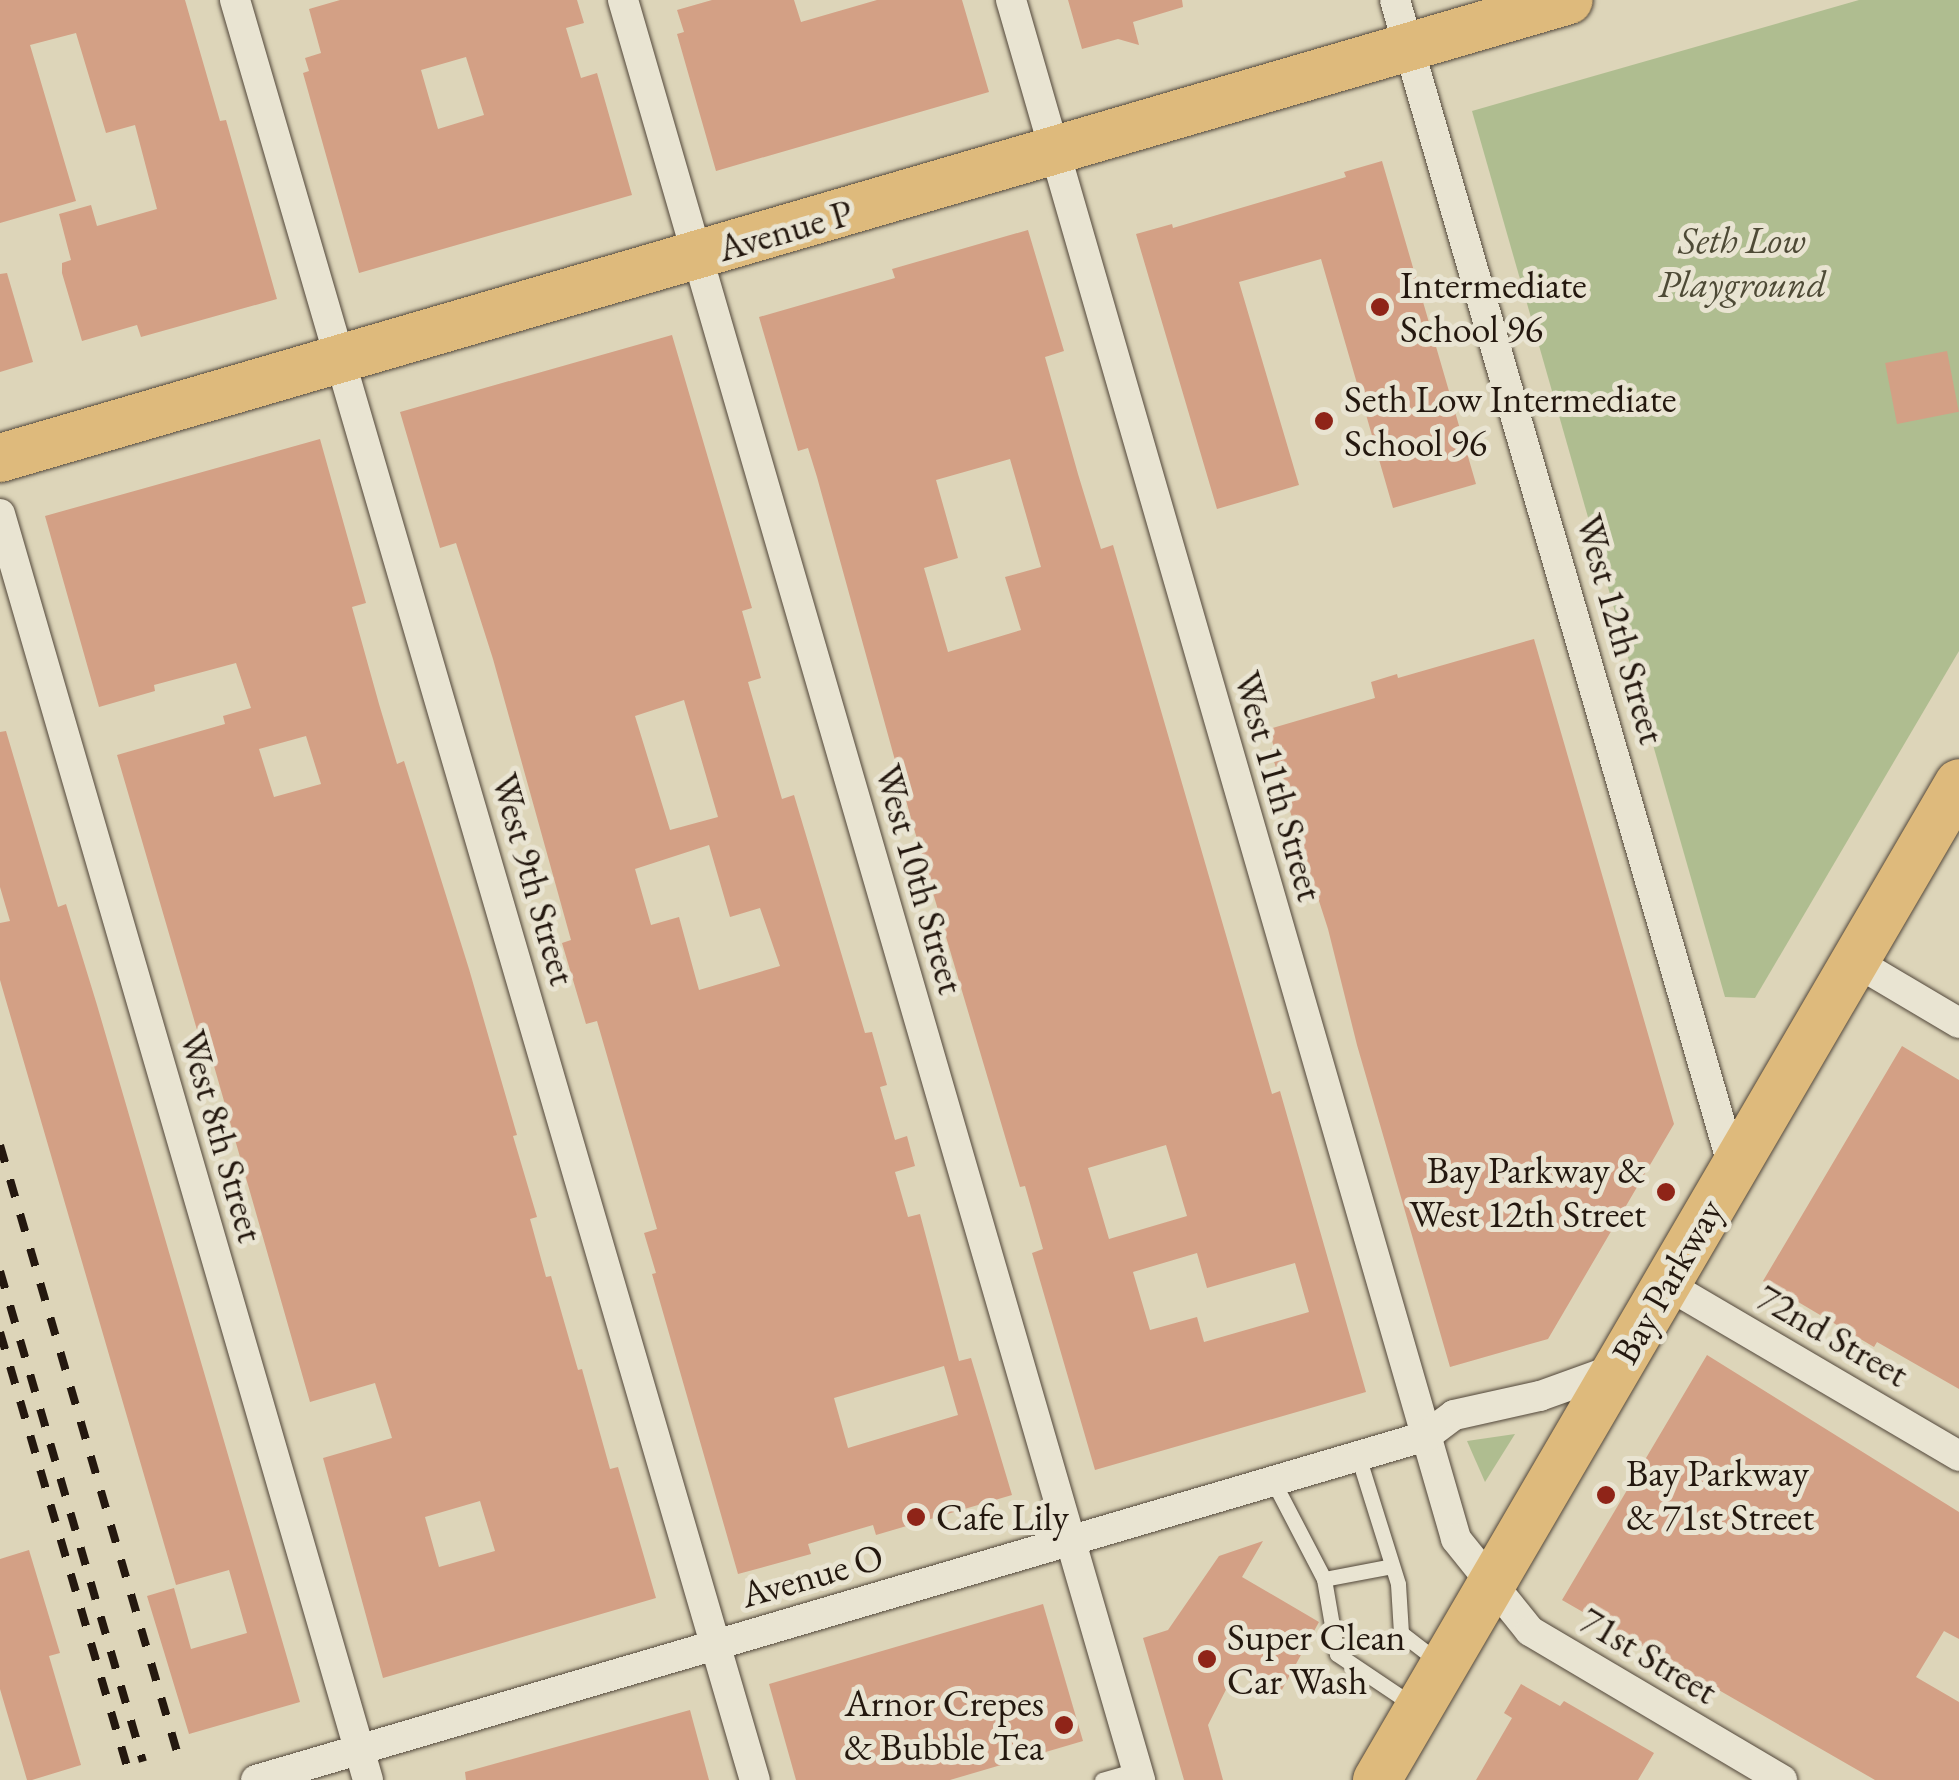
<!DOCTYPE html>
<html>
<head>
<meta charset="utf-8">
<style>
	body { margin:0 }
	#map { position:relative; width:1959px; height:1780px; overflow:hidden; background:#ddd5b9; font-family:"EB Garamond",serif }
	div>[style] { position:absolute }
	.green>* { inset:0; background:#afbd90 }
	.building>* { inset:0; background:#d3a085; transform-origin:0 0 }
	.roads { filter:drop-shadow(0 0 2px #52473a) drop-shadow(0 0 2px #52473a) }
	.lane>* { height:15px; margin:-7.5px; padding:0 7.5px; transform-origin:7.5px; border-radius:7.5px; background:#e9e4d2 }
	.street>* { height:30px; margin:-15px; padding:0 15px; transform-origin:15px; border-radius:15px; background:#e9e4d2 }
	.primary>* { height:48px; margin:-24px; padding:0 24px; transform-origin:24px; border-radius:24px; background:#deba7c }
	.rail>* { height:8px; margin-top:-4px; transform-origin:0; background:repeating-linear-gradient(90deg,#24180f 0 18px,transparent 0 36px) }
	.dots>* { width:28px; height:28px; translate:-50% -50%; box-sizing:border-box; border:5px solid #e9e4d2; border-radius:50% }
	span { translate:-50% -50%; white-space:nowrap; text-align:center; line-height:1.15; -webkit-text-stroke:10px #e9e4d2; paint-order:stroke }
	.street-label { font-size:38px; color:#24180f }
	.park-label { font-size:38px; color:#4e4a36; font-style:italic }
	.poi-label { font-size:38px; color:#24180f }
	.left { translate:0 -50%; text-align:left }
	.right { translate:-100% -50%; text-align:right }
</style>
</head>
<body>
<div id="map">
	<div class="green">
		<div style="clip-path:polygon(1859px 0,1959px 0,1959px 651px,1755px 998px,1725px 997px,1472px 111px)"></div>
		<div style="clip-path:polygon(1515px 1434px,1485px 1482px,1467px 1441px)"></div>
	</div>
	<div class="building">
		<div style="clip-path:polygon(0 0,185px 0,220px 121px,226px 120px,277px 299px,141px 337px,137px 325px,82px 341px,62px 273px,62px 263px,71px 260px,59px 214px,91px 205px,97px 226px,157px 209px,135px 125px,106px 133px,76px 33px,30px 45px,76px 201px,0 223px)"></div>
		<div style="clip-path:polygon(evenodd,340px 0,577px 0,584px 23px,566px 28px,581px 78px,597px 73px,632px 195px,359px 273px,303px 73px,309px 71px,305px 58px,321px 53px,309px 9px,340px 0,466px 57px,484px 115px,438px 129px,421px 70px,466px 57px)"></div>
		<div style="clip-path:polygon(712px 0,794px 0,801px 22px,877px 0,962px 0,989px 92px,716px 171px,677px 34px,684px 32px,677px 10px)"></div>
		<div style="clip-path:polygon(1068px 0,1182px 0,1183px 7px,1133px 22px,1139px 45px,1118px 39px,1082px 49px)"></div>
		<div style="clip-path:polygon(1382px 161px,1476px 484px,1393px 508px,1321px 259px,1239px 282px,1299px 485px,1217px 509px,1136px 234px,1172px 224px,1173px 228px,1346px 177px,1344px 172px)"></div>
		<div style="clip-path:polygon(evenodd,1028px 230px,1064px 351px,1045px 357px,1078px 474px,1101px 549px,1113px 545px,1272px 1094px,1280px 1091px,1366px 1392px,1095px 1470px,1032px 1253px,1043px 1249px,1025px 1186px,1020px 1187px,912px 822px,817px 477px,808px 448px,798px 451px,759px 317px,895px 278px,892px 269px,1028px 230px,1010px 459px,1041px 567px,1005px 577px,1021px 630px,948px 652px,924px 568px,958px 558px,936px 480px,1010px 459px,1028px 230px,1166px 1145px,1187px 1216px,1109px 1239px,1088px 1168px,1166px 1145px,1028px 230px,1197px 1253px,1207px 1288px,1295px 1263px,1309px 1312px,1204px 1342px,1197px 1317px,1150px 1330px,1133px 1272px,1197px 1253px)"></div>
		<div style="clip-path:polygon(7px 273px,33px 362px,0 372px,0 274px)"></div>
		<div style="clip-path:polygon(evenodd,672px 335px,752px 608px,742px 611px,761px 678px,748px 682px,782px 799px,794px 795px,865px 1033px,872px 1032px,887px 1085px,880px 1087px,895px 1140px,907px 1136px,915px 1166px,895px 1172px,908px 1217px,920px 1214px,959px 1361px,971px 1358px,1012px 1495px,876px 1535px,873px 1525px,808px 1544px,811px 1554px,738px 1574px,652px 1274px,656px 1273px,644px 1233px,657px 1229px,597px 1021px,586px 1024px,562px 943px,571px 940px,493px 659px,456px 543px,440px 548px,400px 412px,672px 335px,684px 700px,718px 817px,670px 830px,635px 716px,684px 700px,672px 335px,709px 845px,730px 917px,760px 908px,780px 966px,699px 990px,679px 917px,651px 925px,635px 869px,709px 845px,672px 335px,944px 1366px,958px 1415px,848px 1448px,834px 1398px,944px 1366px)"></div>
		<div style="left:1947px;top:351px;width:62px;height:63px;rotate:79deg"></div>
		<div style="clip-path:polygon(evenodd,320px 439px,366px 603px,352px 607px,379px 704px,397px 764px,404px 761px,469px 969px,517px 1135px,513px 1136px,537px 1217px,530px 1219px,546px 1277px,551px 1276px,578px 1370px,582px 1369px,610px 1469px,618px 1467px,656px 1598px,383px 1678px,323px 1458px,392px 1438px,375px 1383px,310px 1402px,208px 1045px,202px 1047px,117px 755px,225px 724px,223px 716px,251px 708px,236px 663px,154px 685px,155px 691px,99px 707px,45px 516px,320px 439px,306px 736px,321px 784px,274px 797px,259px 749px,306px 736px,320px 439px,480px 1501px,495px 1551px,439px 1567px,425px 1517px,480px 1501px)"></div>
		<div style="clip-path:polygon(1534px 639px,1674px 1124px,1548px 1339px,1450px 1367px,1357px 1045px,1328px 929px,1270px 749px,1274px 748px,1269px 729px,1375px 698px,1371px 682px,1397px 674px,1398px 678px)"></div>
		<div style="clip-path:polygon(6px 731px,58px 907px,66px 904px,97px 1005px,300px 1702px,189px 1734px,147px 1596px,174px 1588px,191px 1649px,247px 1633px,229px 1570px,176px 1585px,0 980px,0 923px,10px 921px,0 887px,0 732px)"></div>
		<div style="clip-path:polygon(1902px 1046px,1959px 1080px,1959px 1389px,1877px 1342px,1874px 1347px,1763px 1281px)"></div>
		<div style="clip-path:polygon(1707px 1355px,1959px 1512px,1959px 1639px,1944px 1631px,1916px 1677px,1959px 1702px,1959px 1780px,1875px 1780px,1562px 1600px)"></div>
		<div style="clip-path:polygon(1263px 1541px,1242px 1577px,1319px 1622px,1279px 1695px,1236px 1670px,1208px 1725px,1223px 1780px,1184px 1780px,1143px 1638px,1168px 1630px,1219px 1556px)"></div>
		<div style="clip-path:polygon(29px 1550px,60px 1653px,49px 1656px,81px 1765px,32px 1780px,27px 1780px,0 1689px,0 1559px)"></div>
		<div style="clip-path:polygon(1043px 1604px,1083px 1741px,950px 1780px,796px 1780px,769px 1684px)"></div>
		<div style="clip-path:polygon(1521px 1684px,1560px 1706px,1564px 1701px,1654px 1753px,1638px 1780px,1476px 1780px,1512px 1718px,1504px 1713px)"></div>
		<div style="clip-path:polygon(690px 1710px,709px 1780px,466px 1780px,465px 1772px)"></div>
	</div>
	<div class="roads">
		<div class="lane">
			<div style="left:1358px;top:1456px;width:134px;rotate:72.6deg"></div>
			<div style="left:1398px;top:1584px;width:49px;rotate:86.5deg"></div>
			<div style="left:1401px;top:1633px;width:49px;rotate:37.6deg"></div>
			<div style="left:1273px;top:1481px;width:110px;rotate:62.5deg"></div>
			<div style="left:1324px;top:1579px;width:69px;rotate:-10.8deg"></div>
			<div style="left:1324px;top:1579px;width:76px;rotate:80.2deg"></div>
			<div style="left:1337px;top:1654px;width:95px;rotate:33.9deg"></div>
			<div style="left:1102px;top:1780px;width:36px;rotate:-16deg"></div>
		</div>
		<div class="street">
			<div style="left:235px;top:0;width:1854px;rotate:73.72deg"></div>
			<div style="left:623px;top:0;width:1854px;rotate:73.8deg"></div>
			<div style="left:1011px;top:0;width:1602px;rotate:73.87deg"></div>
			<div style="left:1456px;top:1539px;width:118px;rotate:51.2deg"></div>
			<div style="left:1530px;top:1631px;width:293px;rotate:30.6deg"></div>
			<div style="left:1395px;top:0;width:1215px;rotate:73.85deg"></div>
			<div style="left:0;top:514px;width:1318px;rotate:73.79deg"></div>
			<div style="left:1856px;top:962px;width:120px;rotate:30.6deg"></div>
			<div style="left:1666px;top:1284px;width:340px;rotate:30.4deg"></div>
			<div style="left:256px;top:1780px;width:1220px;rotate:-16.38deg"></div>
			<div style="left:1426px;top:1436px;width:35px;rotate:-37deg"></div>
			<div style="left:1454px;top:1415px;width:88px;rotate:-12.5deg"></div>
			<div style="left:1540px;top:1396px;width:80px;rotate:-19.8deg"></div>
		</div>
		<div class="primary">
			<div style="left:0;top:458px;width:1634px;rotate:-16.27deg"></div>
			<div style="left:1377px;top:1780px;width:1154px;rotate:-59.73deg"></div>
		</div>
	</div>
	<div class="rail">
		<div style="left:0;top:1145px;width:632px;rotate:73.74deg"></div>
		<div style="left:0;top:1271px;width:511px;rotate:73.76deg"></div>
		<div style="left:0;top:1332px;width:453px;rotate:73.7deg"></div>
	</div>
	<div class="dots">
		<div style="left:1380px;top:307px;background:#8f2418"></div>
		<div style="left:1324px;top:421px;background:#8f2418"></div>
		<div style="left:1666px;top:1192px;background:#8f2418"></div>
		<div style="left:1606px;top:1495px;background:#8f2418"></div>
		<div style="left:916px;top:1517px;background:#8f2418"></div>
		<div style="left:1207px;top:1659px;background:#8f2418"></div>
		<div style="left:1064px;top:1725px;background:#8f2418"></div>
	</div>
	<div class="street-label">
		<span style="left:785px;top:230px;rotate:-16deg">Avenue P</span>
		<span style="left:1621px;top:629px;rotate:74deg">West 12th Street</span>
		<span style="left:1279px;top:786px;rotate:74deg">West 11th Street</span>
		<span style="left:534px;top:879px;rotate:74deg">West 9th Street</span>
		<span style="left:920px;top:879px;rotate:74deg">West 10th Street</span>
		<span style="left:222px;top:1136px;rotate:74deg">West 8th Street</span>
		<span style="left:1667px;top:1281px;rotate:-60deg">Bay Parkway</span>
		<span style="left:1833px;top:1335px;rotate:30deg">72nd Street</span>
		<span style="left:812px;top:1575px;rotate:-16deg">Avenue O</span>
		<span style="left:1649px;top:1655px;rotate:31deg">71st Street</span>
	</div>
	<div class="park-label">
		<span style="left:1742px;top:262px">Seth Low<br>Playground</span>
	</div>
	<div class="poi-label">
		<span class="left" style="left:1400px;top:307px">Intermediate<br>School 96</span>
		<span class="left" style="left:1344px;top:421px">Seth Low Intermediate<br>School 96</span>
		<span class="right" style="left:1646px;top:1192px">Bay Parkway &amp;<br>West 12th Street</span>
		<span class="left" style="left:1626px;top:1495px">Bay Parkway<br>&amp; 71st Street</span>
		<span class="left" style="left:936px;top:1517px">Cafe Lily</span>
		<span class="left" style="left:1227px;top:1659px">Super Clean<br>Car Wash</span>
		<span class="right" style="left:1044px;top:1725px">Arnor Crepes<br>&amp; Bubble Tea</span>
	</div>
</div>
</body>
</html>
